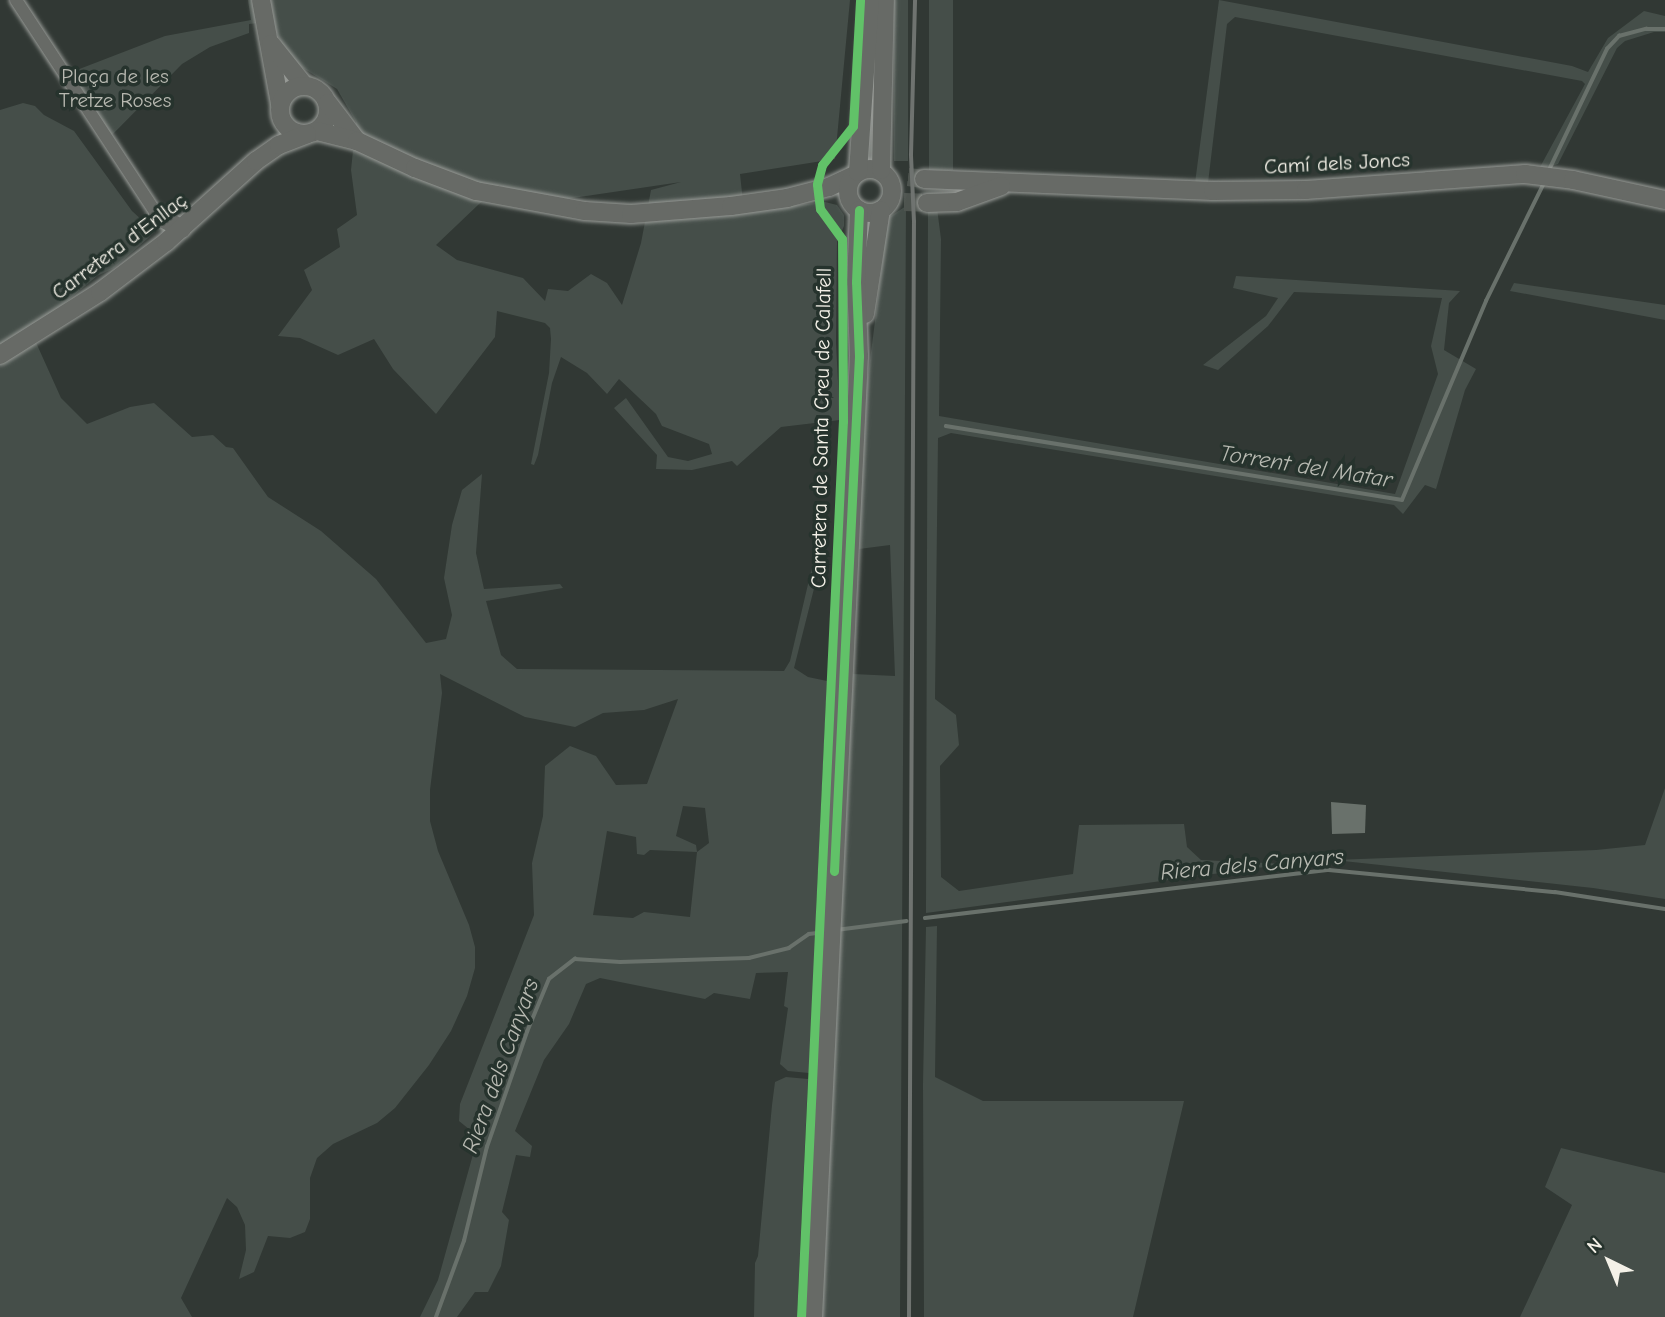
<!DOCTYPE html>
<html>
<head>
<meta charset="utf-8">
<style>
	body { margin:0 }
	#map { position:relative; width:1665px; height:1317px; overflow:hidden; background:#313834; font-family:"Comic Neue",sans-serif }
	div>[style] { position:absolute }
	.green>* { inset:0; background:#454e49; transform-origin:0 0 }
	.water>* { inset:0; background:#69716b }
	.stream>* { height:3.5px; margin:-1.75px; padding:0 1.75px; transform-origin:1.75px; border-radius:1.75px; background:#69716b }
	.secondary-tunnel>* { height:18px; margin-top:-9px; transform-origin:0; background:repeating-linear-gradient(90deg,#4e544f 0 18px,transparent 0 27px) }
	.roads { filter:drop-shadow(0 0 2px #9a9d99) drop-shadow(0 0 2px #9a9d99) }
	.street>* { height:12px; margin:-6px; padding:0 6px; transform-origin:6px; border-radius:6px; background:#676a66 }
	.secondary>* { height:18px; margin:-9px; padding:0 9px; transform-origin:9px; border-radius:9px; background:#676a66 }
	.secondary>.ring { margin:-9px; padding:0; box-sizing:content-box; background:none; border:18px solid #676a66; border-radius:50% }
	.rail>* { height:3.5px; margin:-1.75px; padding:0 1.75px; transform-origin:1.75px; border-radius:1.75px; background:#6f7370 }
	.cycleway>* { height:9px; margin:-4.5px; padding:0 4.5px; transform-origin:4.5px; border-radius:4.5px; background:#61c268 }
	span { translate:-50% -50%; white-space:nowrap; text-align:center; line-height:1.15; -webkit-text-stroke:7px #26332d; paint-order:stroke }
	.park-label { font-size:21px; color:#b8b9b1 }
	.street-label { font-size:21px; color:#f4f1e8 }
	.water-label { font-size:23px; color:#b8bab2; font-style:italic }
	.north { position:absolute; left:1574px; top:1226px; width:70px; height:70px; -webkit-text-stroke:5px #26332d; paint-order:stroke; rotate:317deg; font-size:19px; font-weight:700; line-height:28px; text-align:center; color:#f4f1e8 }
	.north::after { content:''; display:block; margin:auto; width:24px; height:32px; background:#f4f1e8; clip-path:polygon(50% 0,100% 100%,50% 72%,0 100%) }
</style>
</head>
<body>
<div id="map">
	<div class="green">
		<div style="clip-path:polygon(248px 0,254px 0,258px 23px,249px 24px,249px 33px,210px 47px,182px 64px,111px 136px,69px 73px,165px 36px,251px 20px)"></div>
		<div style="clip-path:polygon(evenodd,269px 0,850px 0,835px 159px,740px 174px,744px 211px,825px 202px,837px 205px,844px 215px,844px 226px,837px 242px,836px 343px,840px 420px,781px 427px,737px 466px,732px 461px,692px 470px,656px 469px,657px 455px,614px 408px,626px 398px,668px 457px,688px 461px,712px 454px,709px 444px,662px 426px,656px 414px,619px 379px,607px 394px,587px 373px,561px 357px,552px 383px,538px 455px,534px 465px,531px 464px,549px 373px,551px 339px,550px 328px,545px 323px,497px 311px,495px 337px,436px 414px,393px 369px,374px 339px,338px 355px,300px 338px,278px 336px,312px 290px,304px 270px,340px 247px,337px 229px,357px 215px,351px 170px,356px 122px,337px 89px,290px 60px,272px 23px,269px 0,681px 182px,651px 190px,641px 243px,622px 305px,607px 283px,591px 274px,568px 291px,548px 289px,545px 301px,523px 278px,457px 260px,436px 245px,499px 185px,532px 204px,681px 182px)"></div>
		<div style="left:894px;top:0;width:14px;height:161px"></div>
		<div style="left:929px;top:0;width:24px;height:170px"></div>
		<div style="clip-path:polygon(1219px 0,1572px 66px,1588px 72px,1608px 38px,1644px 11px,1665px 16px,1665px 32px,1654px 32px,1625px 41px,1617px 48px,1558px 164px,1539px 169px,1585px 84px,1582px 81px,1235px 17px,1227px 24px,1208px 183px,1195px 183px)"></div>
		<div style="clip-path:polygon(evenodd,23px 103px,35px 106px,44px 115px,74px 131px,132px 211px,155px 232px,114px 268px,97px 276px,61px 306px,29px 327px,61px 398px,87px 424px,130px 407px,154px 403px,192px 437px,213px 435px,226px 447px,233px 448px,268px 497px,321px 531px,376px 579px,426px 643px,446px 639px,452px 615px,444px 578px,452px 525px,462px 490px,482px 474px,476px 553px,484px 589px,560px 584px,563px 588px,486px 601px,501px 655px,517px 669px,784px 671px,790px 661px,816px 550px,824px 549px,794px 668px,808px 677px,827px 681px,816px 912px,819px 941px,815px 954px,809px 1073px,788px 1071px,780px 1064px,788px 1008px,784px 1006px,788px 972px,756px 973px,750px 999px,714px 993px,705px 999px,600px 978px,586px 984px,569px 1024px,544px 1060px,515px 1131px,532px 1146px,530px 1157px,516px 1155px,502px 1212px,509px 1220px,501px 1266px,488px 1292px,475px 1292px,457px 1317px,420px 1317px,438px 1280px,477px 1140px,475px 1134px,459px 1121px,460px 1104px,534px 915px,532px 863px,543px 816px,545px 766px,570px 746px,596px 756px,616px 785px,647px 784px,678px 699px,644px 710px,603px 713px,575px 727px,525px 717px,440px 674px,442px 693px,430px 790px,430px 821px,438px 851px,469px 925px,475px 947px,475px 968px,467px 996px,451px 1031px,429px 1065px,395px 1108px,377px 1123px,333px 1144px,317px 1158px,310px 1178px,310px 1219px,305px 1232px,290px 1238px,268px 1236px,254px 1272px,239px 1279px,246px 1250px,245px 1225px,237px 1207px,227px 1198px,181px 1298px,192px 1317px,0 1317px,0 110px,23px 103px,683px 806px,705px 808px,709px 843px,697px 852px,696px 845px,676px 836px,683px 806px,23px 103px,607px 831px,636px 837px,637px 854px,644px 855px,650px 850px,697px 852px,690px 917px,644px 912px,633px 918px,593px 915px,607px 831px)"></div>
		<div style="clip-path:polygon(906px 206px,900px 1317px,822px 1317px,853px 674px,895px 676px,890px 545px,859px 549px,863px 416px,888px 218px)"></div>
		<div style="clip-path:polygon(928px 207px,937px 208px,941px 239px,939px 416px,1395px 494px,1438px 374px,1431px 346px,1442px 298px,1294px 292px,1268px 326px,1218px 370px,1203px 365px,1266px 316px,1278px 298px,1233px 288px,1236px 276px,1460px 291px,1449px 303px,1444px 350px,1476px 369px,1465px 390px,1436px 489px,1425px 485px,1403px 514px,1394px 505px,951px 433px,938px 438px,935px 699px,956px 715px,959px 745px,940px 766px,941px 877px,959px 891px,1073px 874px,1079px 825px,1184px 824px,1187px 847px,1201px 860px,1287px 864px,926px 913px)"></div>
		<div style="clip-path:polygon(1514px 283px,1665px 305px,1665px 320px,1510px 291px)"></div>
		<div style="clip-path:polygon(1665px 788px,1665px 899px,1593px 888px,1334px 860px,1596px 850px,1645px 845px)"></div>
		<div style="clip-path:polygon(937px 926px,935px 1077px,983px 1101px,1184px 1101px,1133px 1317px,924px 1317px,923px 1084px,926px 927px)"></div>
		<div style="clip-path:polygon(786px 1077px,808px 1079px,797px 1317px,754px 1317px,755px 1263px,758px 1256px,772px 1105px,775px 1082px)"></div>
		<div style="clip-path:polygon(1561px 1148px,1665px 1173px,1665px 1317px,1520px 1317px,1572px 1205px,1545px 1187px)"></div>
	</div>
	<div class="water">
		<div style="clip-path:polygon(1331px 802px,1366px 805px,1365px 833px,1332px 834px)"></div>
	</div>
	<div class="stream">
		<div style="left:1550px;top:168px;width:132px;rotate:-64.4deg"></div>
		<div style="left:1607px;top:49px;width:18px;rotate:-47deg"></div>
		<div style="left:1619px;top:36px;width:28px;rotate:-15deg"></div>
		<div style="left:1646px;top:29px;width:19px"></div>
		<div style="left:946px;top:426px;width:462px;rotate:9.2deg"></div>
		<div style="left:1402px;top:500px;width:216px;rotate:-67.1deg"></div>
		<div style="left:1486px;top:301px;width:129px;rotate:-63.8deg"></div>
		<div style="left:925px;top:918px;width:407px;rotate:-6.8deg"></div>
		<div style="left:1329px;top:870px;width:227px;rotate:5.6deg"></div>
		<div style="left:1555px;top:892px;width:111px;rotate:8.8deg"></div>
		<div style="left:836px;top:930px;width:71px;rotate:-7.3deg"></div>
		<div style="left:436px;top:1317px;width:81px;rotate:-69.8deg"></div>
		<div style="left:464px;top:1241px;width:97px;rotate:-76.3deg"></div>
		<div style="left:487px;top:1147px;width:122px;rotate:-70.8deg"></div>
		<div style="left:527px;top:1032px;width:57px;rotate:-67.5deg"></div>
		<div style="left:549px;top:979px;width:33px;rotate:-38deg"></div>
		<div style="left:575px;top:959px;width:45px;rotate:3.8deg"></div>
		<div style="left:620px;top:962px;width:129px;rotate:-1.8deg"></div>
		<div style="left:749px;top:958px;width:41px;rotate:-14deg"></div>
		<div style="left:789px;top:948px;width:24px;rotate:-35deg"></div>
		<div style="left:809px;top:934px;width:16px;rotate:-7deg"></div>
	</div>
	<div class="secondary-tunnel">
		<div style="left:908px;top:177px;width:16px;rotate:7deg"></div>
		<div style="left:904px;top:202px;width:23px;rotate:2deg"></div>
	</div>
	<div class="roads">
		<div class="street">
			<div style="left:16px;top:0;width:258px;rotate:56.7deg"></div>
		</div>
		<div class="secondary">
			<div style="left:261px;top:0;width:106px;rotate:79.6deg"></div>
			<div style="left:271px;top:44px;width:53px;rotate:51.2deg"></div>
			<div class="ring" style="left:280px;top:86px;width:30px;height:30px"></div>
			<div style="left:328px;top:103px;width:48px;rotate:52.7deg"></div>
			<div style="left:317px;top:131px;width:41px;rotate:14deg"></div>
			<div style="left:357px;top:141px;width:64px;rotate:25deg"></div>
			<div style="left:415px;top:168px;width:65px;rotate:20.7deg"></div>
			<div style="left:476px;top:191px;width:111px;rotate:10.4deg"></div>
			<div style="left:585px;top:211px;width:46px;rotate:3.7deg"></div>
			<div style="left:631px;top:214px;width:100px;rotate:-4.6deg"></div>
			<div style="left:731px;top:206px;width:57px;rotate:-8.1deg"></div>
			<div style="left:787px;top:198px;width:43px;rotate:-14.7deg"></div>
			<div style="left:829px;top:187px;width:26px;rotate:-25deg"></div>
			<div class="ring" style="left:848px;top:169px;width:26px;height:26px"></div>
			<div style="left:881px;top:170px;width:170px;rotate:-88.7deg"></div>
			<div style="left:858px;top:172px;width:172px;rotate:-86deg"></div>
			<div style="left:924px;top:179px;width:289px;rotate:2.4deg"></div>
			<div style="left:1213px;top:191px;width:93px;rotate:-0.6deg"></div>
			<div style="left:1306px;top:190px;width:220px;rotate:-4.2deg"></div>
			<div style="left:1525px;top:174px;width:48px;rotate:7.1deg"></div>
			<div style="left:1573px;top:180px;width:94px;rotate:12.3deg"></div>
			<div style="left:927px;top:203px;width:30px;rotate:-2deg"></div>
			<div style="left:957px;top:202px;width:47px;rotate:-20deg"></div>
			<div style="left:158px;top:216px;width:27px;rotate:28deg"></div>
			<div style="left:865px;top:314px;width:105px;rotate:-81.3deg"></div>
			<div style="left:0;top:355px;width:118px;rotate:-32.2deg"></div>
			<div style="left:100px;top:292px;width:83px;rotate:-37.1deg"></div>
			<div style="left:166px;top:242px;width:121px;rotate:-42deg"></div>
			<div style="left:256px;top:161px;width:28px;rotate:-35deg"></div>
			<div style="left:279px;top:145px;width:30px;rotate:-21deg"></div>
			<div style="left:813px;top:1317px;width:962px;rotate:-87.26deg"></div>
			<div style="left:859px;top:356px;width:74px;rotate:-92.3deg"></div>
			<div style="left:856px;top:282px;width:72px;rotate:-87.6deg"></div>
		</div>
	</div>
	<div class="rail">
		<div style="left:909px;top:1317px;width:1095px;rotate:-89.74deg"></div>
		<div style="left:914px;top:222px;width:67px;rotate:-92.6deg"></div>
		<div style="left:911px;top:155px;width:155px;rotate:-88.5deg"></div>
	</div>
	<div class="cycleway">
		<div style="left:834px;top:871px;width:516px;rotate:-87.22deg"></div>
		<div style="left:859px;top:356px;width:74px;rotate:-92.3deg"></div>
		<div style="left:856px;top:282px;width:72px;rotate:-87.6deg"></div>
		<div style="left:801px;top:1317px;width:897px;rotate:-87.32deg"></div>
		<div style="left:843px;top:421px;width:182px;rotate:-90.3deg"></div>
		<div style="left:842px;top:239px;width:37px;rotate:-126deg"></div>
		<div style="left:820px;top:209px;width:25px;rotate:-97deg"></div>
		<div style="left:817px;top:184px;width:20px;rotate:-75deg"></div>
		<div style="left:822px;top:165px;width:50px;rotate:-51.5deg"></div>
		<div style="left:853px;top:126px;width:126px;rotate:-86.8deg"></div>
	</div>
	<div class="park-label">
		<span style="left:115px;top:88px">Plaça de les<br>Tretze Roses</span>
	</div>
	<div class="street-label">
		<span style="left:1337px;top:163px;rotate:-3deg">Camí dels Joncs</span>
		<span style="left:119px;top:246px;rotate:-37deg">Carretera d'Enllaç</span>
		<span style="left:821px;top:428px;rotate:-89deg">Carretera de Santa Creu de Calafell</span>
	</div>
	<div class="water-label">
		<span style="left:1306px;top:467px;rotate:9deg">Torrent del Matar</span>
		<span style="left:1252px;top:865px;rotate:-5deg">Riera dels Canyars</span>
		<span style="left:501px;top:1066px;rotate:-70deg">Riera dels Canyars</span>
	</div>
	<div class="north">N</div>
</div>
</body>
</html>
